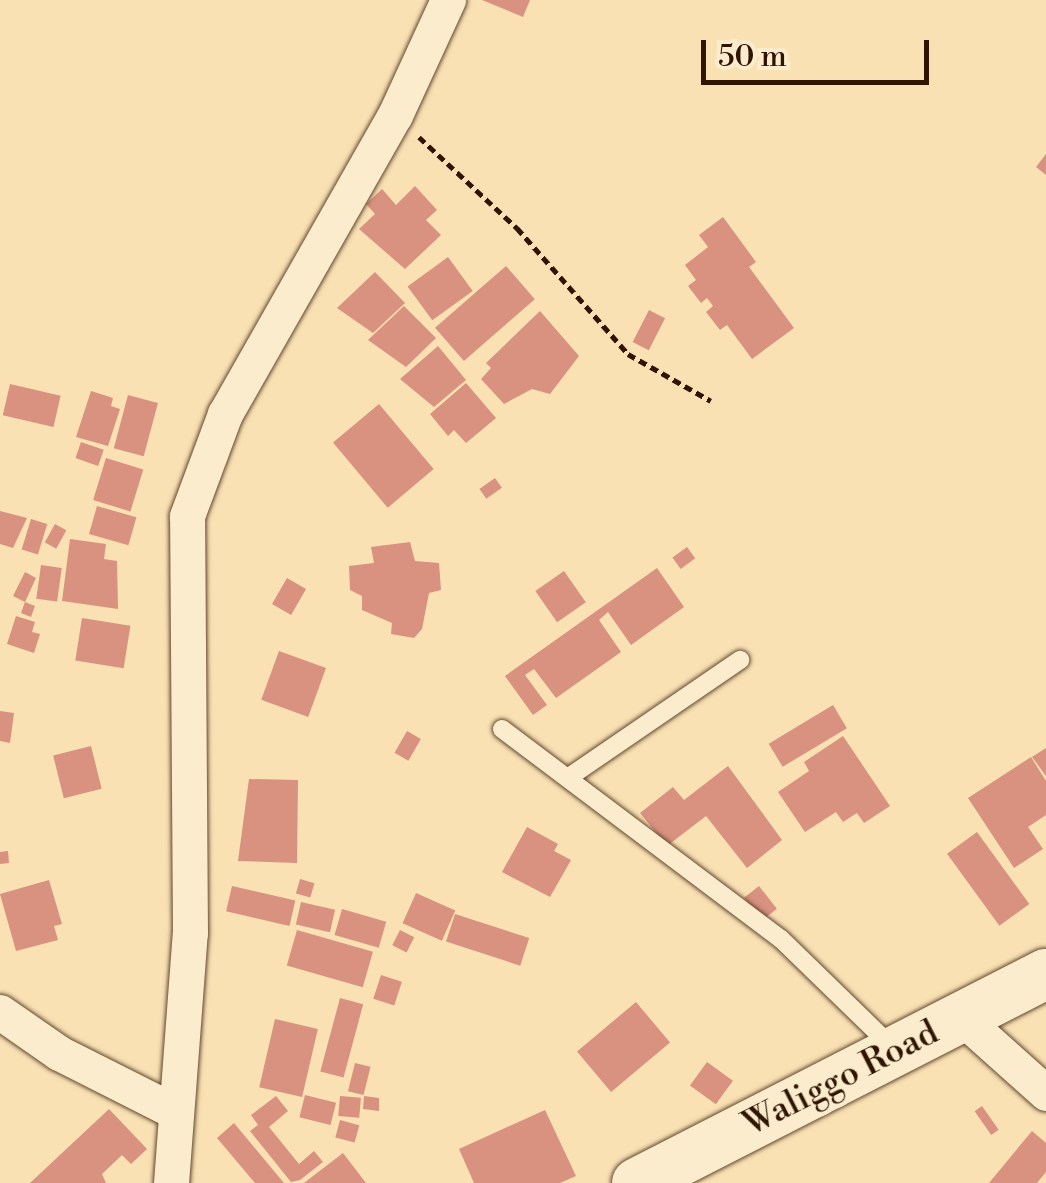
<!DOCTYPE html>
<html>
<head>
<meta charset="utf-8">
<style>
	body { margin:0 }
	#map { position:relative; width:1046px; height:1183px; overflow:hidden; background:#f9e1b4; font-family:"Libre Bodoni",serif }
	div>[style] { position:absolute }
	.building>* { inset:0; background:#d99180; transform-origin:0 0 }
	.path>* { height:5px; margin-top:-2.5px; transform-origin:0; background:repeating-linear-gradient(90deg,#2f1400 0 8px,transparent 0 13px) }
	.roads { filter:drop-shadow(0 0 2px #62472d) drop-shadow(0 0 2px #62472d) }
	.lane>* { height:18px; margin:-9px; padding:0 9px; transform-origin:9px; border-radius:9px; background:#fbecce }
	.street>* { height:35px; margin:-17.5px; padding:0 17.5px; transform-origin:17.5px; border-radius:17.5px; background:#fbecce }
	.secondary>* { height:50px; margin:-25px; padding:0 25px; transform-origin:25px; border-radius:25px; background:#fbecce }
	span { translate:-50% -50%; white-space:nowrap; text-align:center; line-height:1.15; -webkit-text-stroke:8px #fbecce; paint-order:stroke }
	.street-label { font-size:35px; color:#2f1400 }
	.scale { position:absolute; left:701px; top:40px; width:228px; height:45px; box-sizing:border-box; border:5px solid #2f1400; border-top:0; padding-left:12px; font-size:30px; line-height:35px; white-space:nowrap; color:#2f1400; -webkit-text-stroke:8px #fbecce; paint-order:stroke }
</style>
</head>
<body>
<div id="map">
	<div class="building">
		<div style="clip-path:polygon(482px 0,530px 0,523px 17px)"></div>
		<div style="clip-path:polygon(1046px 154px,1046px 175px,1036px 167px)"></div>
		<div style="clip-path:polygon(415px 186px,437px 210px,426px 220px,441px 235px,405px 269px,359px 229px,375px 214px,366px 204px,382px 189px,396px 205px)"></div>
		<div style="clip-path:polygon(723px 217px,756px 262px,749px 267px,794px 328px,752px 359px,727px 325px,720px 330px,706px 312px,713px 306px,707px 298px,701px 303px,688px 286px,696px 280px,685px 265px,708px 247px,699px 235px)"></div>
		<div style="left:448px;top:257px;width:42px;height:50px;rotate:54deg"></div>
		<div style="left:506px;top:266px;width:44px;height:94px;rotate:49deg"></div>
		<div style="clip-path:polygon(375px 272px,405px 303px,373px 333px,337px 308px)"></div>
		<div style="clip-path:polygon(404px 306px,436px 338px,406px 367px,368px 340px)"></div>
		<div style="left:649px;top:310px;width:18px;height:36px;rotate:27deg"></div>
		<div style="clip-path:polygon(540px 311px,579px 356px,550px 394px,532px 389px,504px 404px,481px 379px,491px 368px,486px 363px)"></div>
		<div style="clip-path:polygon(438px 346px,466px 380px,434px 407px,400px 379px)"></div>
		<div style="clip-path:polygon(466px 383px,496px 418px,466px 443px,454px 430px,448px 436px,430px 414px)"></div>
		<div style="left:10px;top:384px;width:52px;height:32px;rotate:13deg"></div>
		<div style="clip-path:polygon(91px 391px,113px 398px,111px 406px,120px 409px,108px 446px,76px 437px)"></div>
		<div style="left:128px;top:395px;width:31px;height:55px;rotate:15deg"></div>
		<div style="left:379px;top:404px;width:85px;height:60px;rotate:50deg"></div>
		<div style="left:81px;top:442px;width:24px;height:17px;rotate:19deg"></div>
		<div style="left:106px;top:458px;width:39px;height:44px;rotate:17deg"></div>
		<div style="left:495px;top:478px;width:12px;height:19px;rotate:55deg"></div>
		<div style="left:97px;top:506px;width:41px;height:29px;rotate:16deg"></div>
		<div style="clip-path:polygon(0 511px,27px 518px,13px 548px,0 544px)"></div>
		<div style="left:31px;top:519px;width:17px;height:32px;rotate:17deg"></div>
		<div style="left:55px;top:524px;width:13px;height:21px;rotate:29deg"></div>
		<div style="clip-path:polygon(70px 539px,106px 544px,104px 559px,117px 561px,118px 609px,62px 601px)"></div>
		<div style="clip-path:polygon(410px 542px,415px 561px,439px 563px,441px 590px,429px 593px,422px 629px,414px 638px,391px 634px,392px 623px,362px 610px,362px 596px,350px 590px,349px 566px,374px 563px,371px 547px)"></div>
		<div style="left:687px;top:547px;width:14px;height:18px;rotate:54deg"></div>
		<div style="left:41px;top:565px;width:21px;height:34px;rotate:8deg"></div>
		<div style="clip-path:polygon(657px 568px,684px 607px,631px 645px,608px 612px,599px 620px,621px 652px,556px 698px,534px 669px,525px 675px,547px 705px,533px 715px,505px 676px)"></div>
		<div style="left:564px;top:571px;width:38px;height:35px;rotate:55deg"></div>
		<div style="clip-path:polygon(25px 572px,36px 578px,25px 602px,35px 606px,31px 617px,21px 613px,25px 602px,13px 596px)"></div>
		<div style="left:287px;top:578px;width:22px;height:30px;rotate:30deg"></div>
		<div style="clip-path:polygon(16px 616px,35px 622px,32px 632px,40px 634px,34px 653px,7px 644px)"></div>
		<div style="left:82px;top:618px;width:49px;height:43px;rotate:9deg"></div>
		<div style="left:279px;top:651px;width:50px;height:52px;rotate:20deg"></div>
		<div style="left:833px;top:705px;width:27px;height:75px;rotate:59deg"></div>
		<div style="clip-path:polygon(0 711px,14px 713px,10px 743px,0 741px)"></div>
		<div style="left:407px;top:731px;width:16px;height:25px;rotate:30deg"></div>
		<div style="clip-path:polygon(843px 736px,890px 806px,864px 823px,857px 813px,843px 822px,836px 812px,805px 832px,778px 792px,809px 771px,804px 762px)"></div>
		<div style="left:91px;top:746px;width:44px;height:39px;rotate:76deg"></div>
		<div style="clip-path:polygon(1046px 748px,1046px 776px,1032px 757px)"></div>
		<div style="clip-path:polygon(1031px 757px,1046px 781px,1046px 815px,1028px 827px,1043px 849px,1014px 868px,968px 798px)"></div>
		<div style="clip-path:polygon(728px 766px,782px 840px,747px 868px,706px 816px,667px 846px,640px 813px,673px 787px,684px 800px)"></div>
		<div style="clip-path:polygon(249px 779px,298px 780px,297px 863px,238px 861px)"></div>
		<div style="clip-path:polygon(527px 827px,558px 844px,554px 851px,571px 860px,550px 897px,502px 872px)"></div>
		<div style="left:977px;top:832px;width:89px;height:37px;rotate:54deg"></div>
		<div style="clip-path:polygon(8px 851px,9px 863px,0 864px,0 852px)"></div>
		<div style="left:300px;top:879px;width:15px;height:15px;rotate:16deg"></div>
		<div style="clip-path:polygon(49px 880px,62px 924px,54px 926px,58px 940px,16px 951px,0 894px)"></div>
		<div style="left:232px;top:886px;width:65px;height:26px;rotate:13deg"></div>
		<div style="left:759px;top:886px;width:29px;height:19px;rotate:52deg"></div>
		<div style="left:416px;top:893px;width:43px;height:33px;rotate:24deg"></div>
		<div style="left:301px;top:902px;width:35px;height:23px;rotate:13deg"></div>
		<div style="left:342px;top:909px;width:46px;height:27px;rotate:16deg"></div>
		<div style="left:455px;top:914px;width:78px;height:29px;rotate:18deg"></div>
		<div style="left:297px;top:930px;width:79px;height:37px;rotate:16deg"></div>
		<div style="left:400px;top:930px;width:16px;height:17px;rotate:27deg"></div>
		<div style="left:381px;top:975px;width:22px;height:25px;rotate:18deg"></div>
		<div style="left:340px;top:998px;width:24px;height:76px;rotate:15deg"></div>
		<div style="left:636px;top:1002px;width:53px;height:77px;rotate:50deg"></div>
		<div style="left:275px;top:1019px;width:44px;height:70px;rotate:13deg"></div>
		<div style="left:707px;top:1062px;width:32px;height:29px;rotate:36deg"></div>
		<div style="left:355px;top:1063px;width:16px;height:29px;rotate:14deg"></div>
		<div style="left:305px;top:1095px;width:32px;height:23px;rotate:14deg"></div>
		<div style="clip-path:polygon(276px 1096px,288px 1111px,269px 1127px,299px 1164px,314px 1151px,323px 1162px,300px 1180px,291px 1182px,250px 1131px,258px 1125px,251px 1115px)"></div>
		<div style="left:340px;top:1096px;width:21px;height:20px;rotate:5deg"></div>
		<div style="clip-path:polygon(364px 1096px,379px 1098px,379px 1111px,363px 1109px)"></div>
		<div style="left:982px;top:1106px;width:29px;height:9px;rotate:55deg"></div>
		<div style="clip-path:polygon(109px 1109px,147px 1149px,131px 1164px,122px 1155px,102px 1174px,106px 1183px,30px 1183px)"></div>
		<div style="clip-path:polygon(545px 1110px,576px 1176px,560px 1183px,474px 1183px,459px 1149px)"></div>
		<div style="left:340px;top:1120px;width:20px;height:18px;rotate:15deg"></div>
		<div style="clip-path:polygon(234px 1123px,284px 1183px,255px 1183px,217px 1138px)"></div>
		<div style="clip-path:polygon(1032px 1131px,1046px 1143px,1046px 1172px,1037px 1183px,989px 1183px)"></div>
		<div style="clip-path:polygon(343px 1153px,366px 1183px,304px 1183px)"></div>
	</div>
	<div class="path">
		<div style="left:419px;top:137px;width:134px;rotate:42.9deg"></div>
		<div style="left:517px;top:228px;width:168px;rotate:48.6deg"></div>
		<div style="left:628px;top:354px;width:95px;rotate:29.5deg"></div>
	</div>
	<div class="roads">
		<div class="lane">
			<div style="left:502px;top:729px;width:349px;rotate:37deg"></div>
			<div style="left:781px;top:939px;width:155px;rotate:44.2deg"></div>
			<div style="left:572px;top:775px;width:204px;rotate:-34.4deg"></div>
		</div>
		<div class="street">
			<div style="left:0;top:1012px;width:72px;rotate:34.8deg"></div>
			<div style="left:59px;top:1053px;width:129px;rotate:26.8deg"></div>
			<div style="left:961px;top:1017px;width:114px;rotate:41.8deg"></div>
			<div style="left:171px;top:1183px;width:251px;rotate:-85.7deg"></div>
			<div style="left:190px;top:933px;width:417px;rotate:-90.4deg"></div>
			<div style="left:187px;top:516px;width:109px;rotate:-69.6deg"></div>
			<div style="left:225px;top:414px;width:344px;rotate:-60.4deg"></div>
			<div style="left:395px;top:115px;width:127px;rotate:-65.3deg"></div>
		</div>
		<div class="secondary">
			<div style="left:637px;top:1183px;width:459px;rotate:-27.1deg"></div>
		</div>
	</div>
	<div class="street-label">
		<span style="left:841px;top:1079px;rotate:-27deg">Waliggo Road</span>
	</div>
	<div class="scale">50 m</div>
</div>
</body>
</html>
